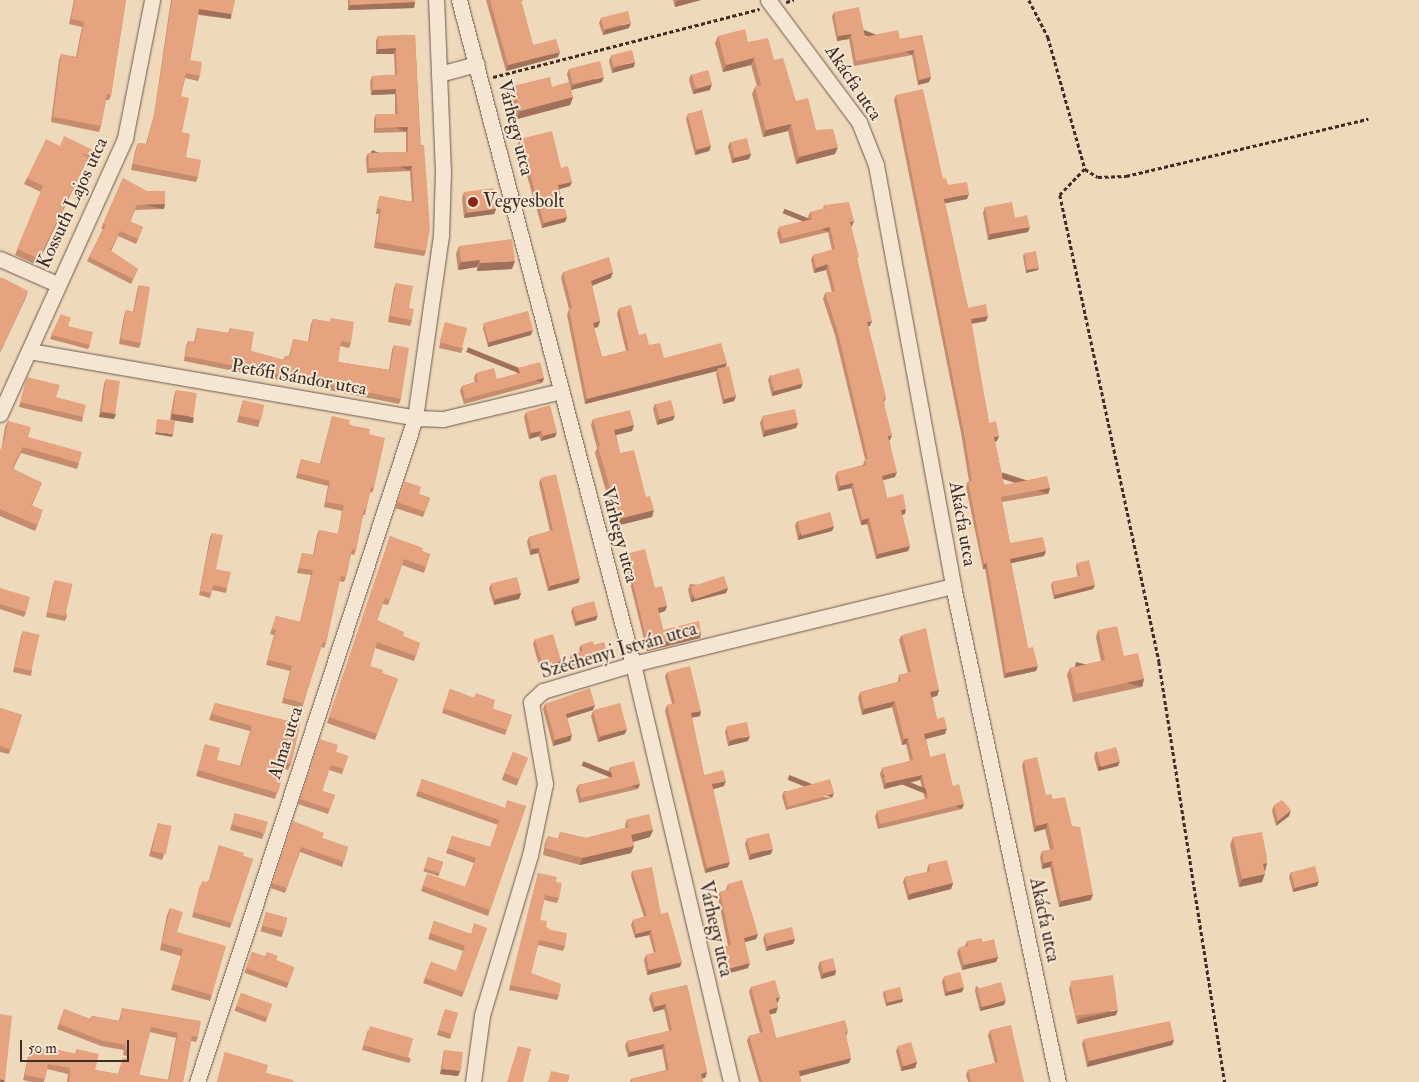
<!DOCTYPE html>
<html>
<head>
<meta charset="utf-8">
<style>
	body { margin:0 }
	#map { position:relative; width:1419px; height:1082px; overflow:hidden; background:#efd9bb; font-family:"IM FELL Double Pica",serif }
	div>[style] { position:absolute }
	.path>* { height:2.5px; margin-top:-1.25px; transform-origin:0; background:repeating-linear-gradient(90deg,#3d2d26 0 4px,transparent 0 6.5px) }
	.roads { filter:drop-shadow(0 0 1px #6a584b) drop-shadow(0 0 1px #6a584b) }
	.minor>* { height:15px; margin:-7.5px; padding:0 7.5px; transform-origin:7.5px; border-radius:7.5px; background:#f5e6d3 }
	.wall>* { inset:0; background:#c58c6e; transform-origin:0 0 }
	.shaded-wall>* { inset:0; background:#a0725a; transform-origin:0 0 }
	.building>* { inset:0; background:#e5a380; transform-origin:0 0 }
	.dots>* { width:14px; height:14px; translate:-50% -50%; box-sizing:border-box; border:2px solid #f5e6d3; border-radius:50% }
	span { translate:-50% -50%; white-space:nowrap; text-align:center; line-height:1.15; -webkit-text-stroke:4px #f5e6d3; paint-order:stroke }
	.street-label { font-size:19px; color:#3d2d26 }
	.poi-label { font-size:19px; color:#3d2d26 }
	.left { translate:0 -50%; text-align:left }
	.scale { position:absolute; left:20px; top:1040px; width:109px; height:22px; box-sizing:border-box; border:2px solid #3d2d26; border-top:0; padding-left:6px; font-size:15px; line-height:18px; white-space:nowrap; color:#3d2d26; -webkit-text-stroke:4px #f5e6d3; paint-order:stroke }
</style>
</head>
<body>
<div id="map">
	<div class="path">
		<div style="left:1029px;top:0;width:42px;rotate:62.8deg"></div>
		<div style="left:1048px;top:37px;width:137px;rotate:74.3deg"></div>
		<div style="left:1085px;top:169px;width:15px;rotate:32deg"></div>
		<div style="left:1098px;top:177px;width:28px;rotate:-2deg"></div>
		<div style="left:1126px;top:176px;width:249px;rotate:-13.3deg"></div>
		<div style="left:786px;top:2px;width:8px;rotate:-14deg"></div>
		<div style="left:493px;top:77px;width:275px;rotate:-14.3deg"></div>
		<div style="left:1085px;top:169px;width:36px;rotate:134deg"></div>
		<div style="left:1060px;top:195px;width:477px;rotate:78deg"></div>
		<div style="left:1159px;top:662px;width:425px;rotate:81.1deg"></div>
	</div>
	<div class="roads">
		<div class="minor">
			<div style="left:459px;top:0;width:686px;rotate:75.32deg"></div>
			<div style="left:633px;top:664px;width:429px;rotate:76.8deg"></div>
			<div style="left:768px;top:0;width:152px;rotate:53.3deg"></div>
			<div style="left:859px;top:122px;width:46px;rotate:68.4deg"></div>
			<div style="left:876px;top:165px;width:428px;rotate:79.6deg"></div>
			<div style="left:953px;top:586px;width:507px;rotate:78.05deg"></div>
			<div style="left:439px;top:74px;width:39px;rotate:-15deg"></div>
			<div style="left:0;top:259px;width:62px;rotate:23.7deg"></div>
			<div style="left:29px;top:351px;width:392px;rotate:9.8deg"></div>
			<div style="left:415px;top:418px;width:28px;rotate:2deg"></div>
			<div style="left:443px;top:419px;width:121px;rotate:-13.3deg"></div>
			<div style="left:0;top:414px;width:303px;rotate:-65.6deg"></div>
			<div style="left:125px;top:138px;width:141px;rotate:-78.9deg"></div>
			<div style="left:197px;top:1082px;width:699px;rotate:-71.82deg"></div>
			<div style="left:415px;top:418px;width:185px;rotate:-81.9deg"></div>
			<div style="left:441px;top:235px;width:63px;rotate:-88.2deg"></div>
			<div style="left:443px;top:172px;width:172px;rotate:-92.3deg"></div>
			<div style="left:473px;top:1082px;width:68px;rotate:-82.3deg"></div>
			<div style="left:482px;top:1015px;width:167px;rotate:-73.3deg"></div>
			<div style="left:530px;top:855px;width:73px;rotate:-78.1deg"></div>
			<div style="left:545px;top:784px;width:83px;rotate:-99.7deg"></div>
			<div style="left:531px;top:702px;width:16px;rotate:-43deg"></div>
			<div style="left:543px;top:691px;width:94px;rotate:-16.7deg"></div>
			<div style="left:633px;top:664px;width:329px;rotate:-13.7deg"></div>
		</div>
	</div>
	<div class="wall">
		<div style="clip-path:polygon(74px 0,126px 0,111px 95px,109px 100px,106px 100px,101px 126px,99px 132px,51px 122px,59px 60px,61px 54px,76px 57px,82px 27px,69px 24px)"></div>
		<div style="clip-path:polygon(171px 0,235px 0,230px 19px,198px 15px,190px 60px,200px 76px,198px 81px,185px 78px,181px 96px,182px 132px,186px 157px,198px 177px,196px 182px,131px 170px,136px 148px,138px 143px,146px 144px,154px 115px)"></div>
		<div style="clip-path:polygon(348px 0,415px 0,414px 8px,348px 10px)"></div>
		<div style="clip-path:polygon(486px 0,524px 0,521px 1px,533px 45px,558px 57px,506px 71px)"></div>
		<div style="clip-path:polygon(673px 0,701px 0,675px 7px)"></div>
		<div style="clip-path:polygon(834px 12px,865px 37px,900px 39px,922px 35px,931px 77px,929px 82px,918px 85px,912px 55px,854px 66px,849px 39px,837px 41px,832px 17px)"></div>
		<div style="clip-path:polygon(601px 18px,629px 28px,603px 35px,599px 23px)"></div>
		<div style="clip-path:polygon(415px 35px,426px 251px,424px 256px,374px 248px,379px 214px,376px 214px,378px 201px,380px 196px,412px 202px,410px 171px,367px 173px,366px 158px,368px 153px,406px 152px,406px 132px,374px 133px,374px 120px,376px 114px,395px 114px,395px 94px,371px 95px,370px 82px,372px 76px,395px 75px,394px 54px,376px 54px,376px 41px,378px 36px)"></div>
		<div style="clip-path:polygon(718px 36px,748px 42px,774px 60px,796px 101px,816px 130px,835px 154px,796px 164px,788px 131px,763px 137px,752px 94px,755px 87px,757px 86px,751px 65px,723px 72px,715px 43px)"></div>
		<div style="clip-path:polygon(611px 56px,634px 67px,612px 73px,609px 61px)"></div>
		<div style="clip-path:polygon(569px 69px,602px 82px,571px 90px,567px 74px)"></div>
		<div style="clip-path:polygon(691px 74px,710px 90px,693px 94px,689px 80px)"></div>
		<div style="clip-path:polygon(513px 86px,552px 87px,573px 97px,570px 105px,517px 119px,511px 94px)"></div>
		<div style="clip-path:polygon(896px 95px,943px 179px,948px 185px,967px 199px,945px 203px,968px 308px,988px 316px,986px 321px,971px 324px,989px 423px,999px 436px,997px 441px,995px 442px,1004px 485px,1050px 488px,1048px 494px,1002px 502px,1010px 543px,1046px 551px,1044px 556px,1011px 563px,1028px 648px,1036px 671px,1004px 678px,985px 569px,983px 569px,966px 487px,968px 481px,969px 481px,961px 433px,894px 100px)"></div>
		<div style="clip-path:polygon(688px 114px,711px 146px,709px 151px,695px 155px,686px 119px)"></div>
		<div style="clip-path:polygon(520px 139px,561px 168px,572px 182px,570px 186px,559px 189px,567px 217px,565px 222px,542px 228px,518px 144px)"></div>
		<div style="clip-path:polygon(730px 142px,751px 154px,749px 159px,732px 163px,728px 147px)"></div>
		<div style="clip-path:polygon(60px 146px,99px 153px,95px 163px,86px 161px,37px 265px,15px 255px,41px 192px,24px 184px,27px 178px)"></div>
		<div style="clip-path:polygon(123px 178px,164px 209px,135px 210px,130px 222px,143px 227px,136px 244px,118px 236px,111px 251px,138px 269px,131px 284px,87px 261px,103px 229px,101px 229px,103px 224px)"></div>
		<div style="clip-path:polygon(464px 192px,496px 209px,494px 214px,464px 218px,462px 198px)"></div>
		<div style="clip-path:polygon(824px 205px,852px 226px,851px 226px,870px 326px,868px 326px,886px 398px,884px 403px,895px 477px,883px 480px,887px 498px,905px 514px,902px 515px,910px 546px,908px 551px,876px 559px,867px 524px,861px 525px,851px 488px,838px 491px,835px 477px,837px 472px,863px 465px,865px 459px,835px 335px,823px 299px,825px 293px,832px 292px,826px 270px,814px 273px,811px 260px,813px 255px,832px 250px,828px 232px,780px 244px,777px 233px,779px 227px,809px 220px,808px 217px,810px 212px,823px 209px)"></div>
		<div style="clip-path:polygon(985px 207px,1015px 218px,1028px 232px,988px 240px,983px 213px)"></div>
		<div style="clip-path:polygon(459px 246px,512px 269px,477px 271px,477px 267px,458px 270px,456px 254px)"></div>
		<div style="clip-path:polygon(1024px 254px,1038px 270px,1026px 273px,1023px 256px)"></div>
		<div style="clip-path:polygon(563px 272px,611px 278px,592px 286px,600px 321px,598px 327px,594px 328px,602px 357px,626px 351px,617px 314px,619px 308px,639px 335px,649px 345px,664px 358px,725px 367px,736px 396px,734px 401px,723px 404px,716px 374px,717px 371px,585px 404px,567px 315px,569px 309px,561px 278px)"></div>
		<div style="clip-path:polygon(396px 283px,409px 308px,412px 320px,410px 326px,388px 322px,394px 288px)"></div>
		<div style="clip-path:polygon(139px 285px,141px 343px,139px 348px,119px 344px,124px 316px,126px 310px,133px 312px,137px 291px)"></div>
		<div style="clip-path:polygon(61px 314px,68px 326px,90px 345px,88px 349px,50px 339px)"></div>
		<div style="clip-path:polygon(331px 318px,351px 343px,349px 348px,340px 346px,338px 362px,389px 370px,392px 350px,394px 345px,401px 399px,399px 404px,184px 361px,186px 346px,188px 341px,194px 342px,197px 328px,228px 333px,230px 328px,251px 351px,283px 360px,285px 356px,289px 356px,292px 344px,293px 339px,308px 342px,311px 324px,313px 319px,330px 322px)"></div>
		<div style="clip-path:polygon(445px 322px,463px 348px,461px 353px,439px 348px)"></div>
		<div style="clip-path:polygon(484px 323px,531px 335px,488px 347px,483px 328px)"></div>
		<div style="clip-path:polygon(518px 368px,544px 378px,542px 383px,464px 404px,460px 391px,462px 386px,475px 382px,474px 378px,476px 373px,497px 379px,517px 374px,517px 372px)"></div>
		<div style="clip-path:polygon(770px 375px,801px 388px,772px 396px,768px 380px)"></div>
		<div style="clip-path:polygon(27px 377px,83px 417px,82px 422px,19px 407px)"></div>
		<div style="clip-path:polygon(106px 379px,114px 419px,99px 417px,104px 384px)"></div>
		<div style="clip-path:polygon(176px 390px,192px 423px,170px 420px,174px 396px)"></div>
		<div style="clip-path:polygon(243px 400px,260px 421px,258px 427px,237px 422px)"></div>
		<div style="clip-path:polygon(655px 404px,675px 415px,673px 420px,657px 425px,653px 409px)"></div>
		<div style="clip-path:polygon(526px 412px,555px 437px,541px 441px,539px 436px,529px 439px,524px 417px)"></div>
		<div style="clip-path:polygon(332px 416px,369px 434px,374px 488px,372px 493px,370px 492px,366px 510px,365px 515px,363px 515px,356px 550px,354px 555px,351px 554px,346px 577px,344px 582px,339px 581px,326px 643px,324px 648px,321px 647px,302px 708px,282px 703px,290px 671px,266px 665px,274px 635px,270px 634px,276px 616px,300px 622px,311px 575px,297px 573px,302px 553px,313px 555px,317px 535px,319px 530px,338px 534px,342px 511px,324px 507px,328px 486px,296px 478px,301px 459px,320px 464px)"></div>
		<div style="clip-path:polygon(762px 418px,798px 423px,796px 428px,763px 437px,760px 423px)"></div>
		<div style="clip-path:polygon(593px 419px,634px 425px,632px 431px,616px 435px,620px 453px,646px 497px,652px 517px,616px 526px,595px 453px,597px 448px,591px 425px)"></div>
		<div style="clip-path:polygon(8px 421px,28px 437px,79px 463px,77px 469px,21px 453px,13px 469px,42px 483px,32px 505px,41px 516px,35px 531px,0 516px,0 451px,2px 446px,5px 427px)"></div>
		<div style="clip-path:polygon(541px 478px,580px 578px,578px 583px,548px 591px,538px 553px,530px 555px,527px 542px,529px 537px,550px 531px,539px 483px)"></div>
		<div style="clip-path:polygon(404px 481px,419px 494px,430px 498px,423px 517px,395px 508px)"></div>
		<div style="clip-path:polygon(797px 521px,834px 526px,832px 531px,798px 540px,795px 526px)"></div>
		<div style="clip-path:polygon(212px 533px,216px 569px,227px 588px,226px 593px,212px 590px,210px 598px,199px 595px,210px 537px)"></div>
		<div style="clip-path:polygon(390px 536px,422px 551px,430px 554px,424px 573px,402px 565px,388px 605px,383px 604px,377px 620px,403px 636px,420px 643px,414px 661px,375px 648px,370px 666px,382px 673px,398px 679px,375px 740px,327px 723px)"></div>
		<div style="clip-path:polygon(626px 554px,655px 588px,667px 606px,665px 611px,659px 613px,663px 630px,701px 632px,700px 638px,647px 651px,624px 559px)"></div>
		<div style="clip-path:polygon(1077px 563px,1095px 585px,1093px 589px,1054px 599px,1051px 586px,1052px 582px,1078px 577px,1076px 567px)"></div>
		<div style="clip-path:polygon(55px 580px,67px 616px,65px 621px,46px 617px,53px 585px)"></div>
		<div style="clip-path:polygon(491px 584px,521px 593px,519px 599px,494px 605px,489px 589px)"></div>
		<div style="clip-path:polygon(690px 584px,728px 588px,726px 593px,691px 602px,688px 590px)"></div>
		<div style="clip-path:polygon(0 588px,26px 612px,24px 617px,0 609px)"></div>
		<div style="clip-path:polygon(573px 607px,596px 620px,575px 626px,571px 612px)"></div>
		<div style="clip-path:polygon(1098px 630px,1124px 656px,1144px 679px,1142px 687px,1073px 702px,1067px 675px,1070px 668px,1101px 661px,1096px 637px)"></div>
		<div style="clip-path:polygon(23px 631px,32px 671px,31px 676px,13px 672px,21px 636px)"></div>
		<div style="clip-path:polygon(902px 635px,939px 690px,937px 696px,932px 697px,937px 719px,945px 734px,926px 739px,930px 757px,953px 786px,962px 809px,878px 829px,875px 817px,877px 811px,925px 799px,920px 780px,884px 789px,880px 774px,882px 768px,910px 761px,906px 744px,902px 745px,892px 707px,862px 715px,858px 698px,860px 692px,898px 682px,899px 675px,908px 673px,899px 640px)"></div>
		<div style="clip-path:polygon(535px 639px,561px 661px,559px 667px,541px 672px,533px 644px)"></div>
		<div style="clip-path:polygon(581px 645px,594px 645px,606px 660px,573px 670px,570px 659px,571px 654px,580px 652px,579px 649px)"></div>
		<div style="clip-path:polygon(667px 672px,700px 716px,692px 718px,704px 775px,724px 786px,713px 789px,728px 867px,705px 873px,665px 711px,667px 705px,672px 704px,665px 677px)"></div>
		<div style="clip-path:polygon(450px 689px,474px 698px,493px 709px,512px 715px,505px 735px,442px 713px)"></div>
		<div style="clip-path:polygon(215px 703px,300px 724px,291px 764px,288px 770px,284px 769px,275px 799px,196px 776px,205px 744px,217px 760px,240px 766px,250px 731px,209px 720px)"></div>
		<div style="clip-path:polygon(545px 704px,593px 710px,567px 718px,572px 735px,570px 741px,553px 746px,543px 709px)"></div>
		<div style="clip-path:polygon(0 708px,22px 715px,9px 754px,0 752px)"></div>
		<div style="clip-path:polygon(593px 711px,625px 734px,598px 742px,591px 716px)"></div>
		<div style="clip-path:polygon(727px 727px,748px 741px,728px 746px,725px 732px)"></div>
		<div style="clip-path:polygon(320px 739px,336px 752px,348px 756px,342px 774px,329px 770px,322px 791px,335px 795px,328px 814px,298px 804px)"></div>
		<div style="clip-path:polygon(1096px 751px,1118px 766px,1098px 771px,1094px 757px)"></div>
		<div style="left:513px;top:752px;width:16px;height:30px;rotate:22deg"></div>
		<div style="clip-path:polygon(1024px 760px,1046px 795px,1053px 799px,1072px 826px,1091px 900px,1059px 907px,1050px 867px,1042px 869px,1040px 857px,1042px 851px,1050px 850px,1045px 829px,1034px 832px,1022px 766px)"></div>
		<div style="clip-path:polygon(610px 767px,638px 789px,579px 803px,576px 790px,578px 785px,609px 778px,608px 773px)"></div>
		<div style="clip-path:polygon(422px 779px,505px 808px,526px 806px,488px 916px,421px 891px,427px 874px,465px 887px,474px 863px,446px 853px,452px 836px,490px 847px,498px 825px,416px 796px)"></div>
		<div style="clip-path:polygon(784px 791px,832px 798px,786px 810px,782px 796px)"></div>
		<div style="clip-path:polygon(1274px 805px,1289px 816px,1276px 826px,1272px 811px)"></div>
		<div style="clip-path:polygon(235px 813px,264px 834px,262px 839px,230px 830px)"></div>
		<div style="clip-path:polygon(627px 819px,653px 830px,650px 837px,633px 842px,634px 846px,631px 853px,580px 865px,543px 855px,545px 843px,548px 836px,558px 839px,560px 832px,586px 838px,625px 828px,625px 826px)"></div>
		<div style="clip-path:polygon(293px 821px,322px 838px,348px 847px,342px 867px,300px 852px,285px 893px,270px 888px)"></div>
		<div style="clip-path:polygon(158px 823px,164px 855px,162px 860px,149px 856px)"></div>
		<div style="clip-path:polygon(1233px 837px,1267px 863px,1262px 882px,1239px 887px,1230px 845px)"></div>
		<div style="clip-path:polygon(747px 838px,771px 854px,749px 860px,745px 844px)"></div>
		<div style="clip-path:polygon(219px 845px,243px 856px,253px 859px,230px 928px,192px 917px,200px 886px,207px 882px,209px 880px)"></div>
		<div style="left:428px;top:857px;width:16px;height:15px;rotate:18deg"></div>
		<div style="clip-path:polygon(929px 864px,953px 883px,951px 889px,908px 900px,903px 882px,905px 877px,927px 872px,927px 870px)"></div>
		<div style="clip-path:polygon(632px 871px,661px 914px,680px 967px,647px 975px,644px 960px,646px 955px,654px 953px,649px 935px,635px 938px,631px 925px,633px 920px,644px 917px,631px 876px)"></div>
		<div style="clip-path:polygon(1291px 872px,1319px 881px,1317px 886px,1293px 892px,1289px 877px)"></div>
		<div style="clip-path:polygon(538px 873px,556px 882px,559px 898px,557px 903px,544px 900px,540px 920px,546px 927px,565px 946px,563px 951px,538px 945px,531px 973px,559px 995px,557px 1000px,509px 990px)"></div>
		<div style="clip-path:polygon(728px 884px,758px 934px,756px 939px,745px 942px,748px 968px,726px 974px,721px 953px,722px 947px,728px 946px,718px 897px,720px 892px,726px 890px)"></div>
		<div style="clip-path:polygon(170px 908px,177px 932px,212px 995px,210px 1001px,171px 990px,181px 956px,160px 950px,167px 915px)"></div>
		<div style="left:266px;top:912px;width:22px;height:20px;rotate:16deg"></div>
		<div style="clip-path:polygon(434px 921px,471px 934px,487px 928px,462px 997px,423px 983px,431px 962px,456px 971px,463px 951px,428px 939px)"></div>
		<div style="clip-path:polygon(765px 934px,795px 939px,793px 944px,766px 951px,763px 939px)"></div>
		<div style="clip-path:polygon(967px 941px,983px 942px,998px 957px,996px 962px,962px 970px,957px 953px,959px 948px,965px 946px)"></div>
		<div style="left:252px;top:952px;width:45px;height:22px;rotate:20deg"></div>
		<div style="clip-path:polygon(820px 961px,836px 970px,835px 975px,821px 979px,818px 967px)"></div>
		<div style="clip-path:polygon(944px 977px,964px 987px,962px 992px,945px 996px,942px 982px)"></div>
		<div style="clip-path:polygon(1071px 984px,1116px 1015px,1077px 1024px,1069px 989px)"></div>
		<div style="clip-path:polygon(687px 985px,707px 1072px,705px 1078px,702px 1078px,703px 1082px,630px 1082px,631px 1079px,666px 1070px,662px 1049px,628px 1057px,625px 1046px,627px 1041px,669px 1031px,664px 1009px,653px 1012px,649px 999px,651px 993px)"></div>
		<div style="clip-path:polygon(976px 986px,1004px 1005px,980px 1011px,975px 991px)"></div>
		<div style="clip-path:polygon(751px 987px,778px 1002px,777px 1003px,776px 1013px,770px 1014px,776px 1038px,848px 1031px,846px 1037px,851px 1058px,849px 1063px,800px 1076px,801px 1082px,759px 1082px,747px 1041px,749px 1036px,760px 1033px,749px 992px)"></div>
		<div style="clip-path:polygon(884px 991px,903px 999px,902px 1002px,886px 1006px,883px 994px)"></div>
		<div style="left:241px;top:993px;width:33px;height:19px;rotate:20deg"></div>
		<div style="clip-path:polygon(evenodd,122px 1008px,198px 1037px,196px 1042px,191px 1041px,183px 1082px,67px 1082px,68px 1074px,47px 1069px,44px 1082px,32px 1082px,23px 1080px,28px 1057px,30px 1051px,41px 1054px,44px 1047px,75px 1054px,77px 1049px,95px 1070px,118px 1074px,123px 1058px,126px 1059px,127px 1056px,123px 1055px,124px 1050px,101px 1046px,57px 1029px,64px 1009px,90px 1019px,92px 1016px,119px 1021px,122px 1008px,150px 1032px,176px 1038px,168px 1080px,139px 1075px,150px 1032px)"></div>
		<div style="clip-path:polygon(445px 1009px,452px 1033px,450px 1039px,437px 1035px)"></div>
		<div style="clip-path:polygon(368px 1030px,411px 1059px,409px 1063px,362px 1050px)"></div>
		<div style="clip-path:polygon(990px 1030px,1024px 1082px,968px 1082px,966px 1075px,968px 1070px,995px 1063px,988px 1036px)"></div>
		<div style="clip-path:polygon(1084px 1039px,1174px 1040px,1172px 1045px,1087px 1067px,1082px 1044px)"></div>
		<div style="clip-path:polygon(898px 1046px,917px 1062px,915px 1068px,901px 1071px,896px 1051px)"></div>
		<div style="clip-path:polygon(444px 1050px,460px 1071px,458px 1076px,440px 1074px,443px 1055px)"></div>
		<div style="clip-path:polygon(225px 1052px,266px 1073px,293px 1082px,217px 1082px)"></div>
	</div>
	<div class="shaded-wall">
		<div style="clip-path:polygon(682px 0,701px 0,675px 7px,676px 1px)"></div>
		<div style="clip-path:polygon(415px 2px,414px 8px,348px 10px,350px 5px)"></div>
		<div style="left:199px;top:9px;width:33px;height:5px;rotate:9deg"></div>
		<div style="clip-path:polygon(631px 23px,629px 28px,603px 35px,605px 30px)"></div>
		<div style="clip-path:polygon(851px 34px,849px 39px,837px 41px,838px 36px)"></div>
		<div style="clip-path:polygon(396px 48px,394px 54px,376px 54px,378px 49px)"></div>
		<div style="left:914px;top:50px;width:5px;height:59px;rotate:112deg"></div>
		<div style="clip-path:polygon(560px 52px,558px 57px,506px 71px,508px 65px)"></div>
		<div style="clip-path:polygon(754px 58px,751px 65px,723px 72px,726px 65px)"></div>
		<div style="clip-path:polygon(635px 62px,634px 67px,612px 73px,614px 68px)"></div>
		<div style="clip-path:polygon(604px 77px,602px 82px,571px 90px,573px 85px)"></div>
		<div style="clip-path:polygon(931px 77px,929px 82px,918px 85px,919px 80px)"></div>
		<div style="clip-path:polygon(712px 84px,710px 90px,693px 94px,695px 89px)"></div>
		<div style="clip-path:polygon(396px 89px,395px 94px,371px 95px,373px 90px)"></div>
		<div style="clip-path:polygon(573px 97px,570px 105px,517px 119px,520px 111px)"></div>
		<div style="clip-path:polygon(791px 124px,788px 131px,763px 137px,766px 130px)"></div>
		<div style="left:408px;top:127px;width:5px;height:32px;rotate:112deg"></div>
		<div style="clip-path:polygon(711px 146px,709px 151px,695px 155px,697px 150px)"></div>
		<div style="clip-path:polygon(838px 147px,835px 154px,796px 164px,799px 157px)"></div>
		<div style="clip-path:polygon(751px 154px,749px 159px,732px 163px,734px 158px)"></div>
		<div style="clip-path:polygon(88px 157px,85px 164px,37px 265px,39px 259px)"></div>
		<div style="left:412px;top:166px;width:5px;height:43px;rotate:112deg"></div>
		<div style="clip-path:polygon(572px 182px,570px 186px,557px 190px,558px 185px)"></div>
		<div style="clip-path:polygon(969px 194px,967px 199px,942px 204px,944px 199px)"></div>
		<div style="left:165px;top:204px;width:5px;height:28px;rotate:101deg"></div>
		<div style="clip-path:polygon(496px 209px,494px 214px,464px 218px,466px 213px)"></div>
		<div style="clip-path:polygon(567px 217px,565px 222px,542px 228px,544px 223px)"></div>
		<div style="clip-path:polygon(854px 221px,852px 226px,848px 227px,850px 222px)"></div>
		<div style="left:830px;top:227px;width:5px;height:49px;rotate:112deg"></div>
		<div style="clip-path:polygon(1030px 227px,1028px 232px,988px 240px,990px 234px)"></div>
		<div style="clip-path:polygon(480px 260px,477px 267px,458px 270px,461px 262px)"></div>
		<div style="clip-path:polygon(515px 261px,512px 269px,477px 271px,480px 263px)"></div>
		<div style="clip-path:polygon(828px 264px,826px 270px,814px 273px,816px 268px)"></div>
		<div style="clip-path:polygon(1039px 268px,1038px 270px,1026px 273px,1027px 270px)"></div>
		<div style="clip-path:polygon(613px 272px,611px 278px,588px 287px,591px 281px)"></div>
		<div style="clip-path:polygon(28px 291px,26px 297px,0 353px,0 352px)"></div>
		<div style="clip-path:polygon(988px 316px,986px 321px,969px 324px,971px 319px)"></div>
		<div style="clip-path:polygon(600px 321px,598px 327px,591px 328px,593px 323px)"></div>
		<div style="clip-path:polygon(872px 321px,870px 326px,865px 327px,867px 322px)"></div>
		<div style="clip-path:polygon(533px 330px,531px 335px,488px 347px,489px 341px)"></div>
		<div style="clip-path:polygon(727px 363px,725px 369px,717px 369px,717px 371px,585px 404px,587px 399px)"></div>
		<div style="left:544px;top:378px;width:5px;height:82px;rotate:112deg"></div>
		<div style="clip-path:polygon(803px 383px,801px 388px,772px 396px,774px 390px)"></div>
		<div style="clip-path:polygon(736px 396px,734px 401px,723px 404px,725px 399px)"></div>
		<div style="clip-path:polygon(101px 412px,116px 414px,114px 419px,99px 417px)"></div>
		<div style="left:172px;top:414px;width:22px;height:6px;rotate:8deg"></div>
		<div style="clip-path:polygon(675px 415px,673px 420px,657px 425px,659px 419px)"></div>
		<div style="clip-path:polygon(798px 423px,796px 428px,763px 437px,765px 431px)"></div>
		<div style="clip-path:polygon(634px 425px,632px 431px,612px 436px,614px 430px)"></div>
		<div style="clip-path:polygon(541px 431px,539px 436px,529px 439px,531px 433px)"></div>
		<div style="clip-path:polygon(156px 432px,173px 434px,172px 437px,155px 434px)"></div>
		<div style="clip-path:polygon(557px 432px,555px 437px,541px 441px,543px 436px)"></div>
		<div style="clip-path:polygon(892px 435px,890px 440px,886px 441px,888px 436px)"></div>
		<div style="clip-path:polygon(999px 436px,997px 441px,992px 442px,994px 437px)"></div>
		<div style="clip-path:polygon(897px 472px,895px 477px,880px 481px,882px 476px)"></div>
		<div style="clip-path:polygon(853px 483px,851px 488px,838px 491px,840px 486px)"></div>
		<div style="left:1050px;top:488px;width:6px;height:50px;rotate:108deg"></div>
		<div style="clip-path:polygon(906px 509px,905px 514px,899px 515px,901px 510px)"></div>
		<div style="clip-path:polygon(654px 510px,652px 517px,616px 526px,619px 519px)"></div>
		<div style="clip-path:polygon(869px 518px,867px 524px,861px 525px,862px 520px)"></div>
		<div style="clip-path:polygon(834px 526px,832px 531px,798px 540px,800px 534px)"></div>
		<div style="clip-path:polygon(910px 546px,908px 551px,876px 559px,878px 554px)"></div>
		<div style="clip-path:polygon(539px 548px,538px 553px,530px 555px,532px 549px)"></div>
		<div style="clip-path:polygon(1046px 551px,1044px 556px,1008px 564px,1010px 559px)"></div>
		<div style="clip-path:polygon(987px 563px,985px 569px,983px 569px,984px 564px)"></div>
		<div style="clip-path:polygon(580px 578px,578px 583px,548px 591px,550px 586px)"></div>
		<div style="clip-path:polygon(1095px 585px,1093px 589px,1054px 599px,1055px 595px)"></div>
		<div style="clip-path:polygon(728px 588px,726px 593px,691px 602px,693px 596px)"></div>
		<div style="clip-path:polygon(521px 593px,519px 599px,494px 605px,495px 600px)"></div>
		<div style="clip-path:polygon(667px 606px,665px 611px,656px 614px,658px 608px)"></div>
		<div style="clip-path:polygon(598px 615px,596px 620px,575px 626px,577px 621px)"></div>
		<div style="clip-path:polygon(701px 632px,700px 638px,647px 651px,648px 646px)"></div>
		<div style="clip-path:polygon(608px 656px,606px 660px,573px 670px,574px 665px)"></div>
		<div style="clip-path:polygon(561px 661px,559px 667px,541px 672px,543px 666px)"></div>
		<div style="clip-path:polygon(1038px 666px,1036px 671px,1004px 678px,1006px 673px)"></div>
		<div style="left:1144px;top:679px;width:8px;height:70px;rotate:104deg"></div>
		<div style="clip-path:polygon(939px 690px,937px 696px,928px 698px,930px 692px)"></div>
		<div style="clip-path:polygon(895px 701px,892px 707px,862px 715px,864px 709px)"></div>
		<div style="clip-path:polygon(595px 705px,593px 710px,564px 719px,566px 714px)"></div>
		<div style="clip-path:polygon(701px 711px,700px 716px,689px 718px,691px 713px)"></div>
		<div style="clip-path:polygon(947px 728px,945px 734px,922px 740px,924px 734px)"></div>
		<div style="clip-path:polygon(627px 729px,625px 734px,598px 742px,600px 737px)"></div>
		<div style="clip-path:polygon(572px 735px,570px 741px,553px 746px,555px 740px)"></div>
		<div style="clip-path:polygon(750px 736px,748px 741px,728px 746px,730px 741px)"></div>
		<div style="clip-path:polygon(908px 738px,906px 744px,902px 745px,904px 739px)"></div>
		<div style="clip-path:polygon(1120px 761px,1118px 766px,1098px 771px,1099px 766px)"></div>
		<div style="clip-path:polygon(922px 775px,920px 780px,884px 789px,886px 783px)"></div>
		<div style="clip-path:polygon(726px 781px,724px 786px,710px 790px,712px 784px)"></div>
		<div style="left:640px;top:784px;width:5px;height:61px;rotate:112deg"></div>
		<div style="left:834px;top:793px;width:5px;height:48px;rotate:112deg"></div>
		<div style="left:964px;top:804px;width:5px;height:86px;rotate:112deg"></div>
		<div style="clip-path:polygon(1291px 810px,1289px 816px,1276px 826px,1278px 821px)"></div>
		<div style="clip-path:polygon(1048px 823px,1045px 829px,1034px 832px,1036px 826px)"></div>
		<div style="clip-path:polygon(653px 830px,650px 837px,629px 843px,631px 835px)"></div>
		<div style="clip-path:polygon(634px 846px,631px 853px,580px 865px,582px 858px)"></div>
		<div style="clip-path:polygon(773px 849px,771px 854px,749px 860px,751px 854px)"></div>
		<div style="clip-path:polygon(1052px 861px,1050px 867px,1042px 869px,1044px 863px)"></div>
		<div style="clip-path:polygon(730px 862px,728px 867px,705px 873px,707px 868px)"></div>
		<div style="clip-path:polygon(1267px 863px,1265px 871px,1263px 864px)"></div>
		<div style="clip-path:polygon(1265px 874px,1262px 882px,1239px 887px,1242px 879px)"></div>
		<div style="clip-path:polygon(1319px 881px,1317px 886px,1293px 892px,1295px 887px)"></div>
		<div style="clip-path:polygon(953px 883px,951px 889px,908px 900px,909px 894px)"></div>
		<div style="clip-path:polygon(1093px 894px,1091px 900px,1059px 907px,1061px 901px)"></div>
		<div style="clip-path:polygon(651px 930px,649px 935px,635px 938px,636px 934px)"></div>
		<div style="clip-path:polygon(758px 934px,756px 939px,742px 943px,744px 938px)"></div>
		<div style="clip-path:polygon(795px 939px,793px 944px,766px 951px,768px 946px)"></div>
		<div style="clip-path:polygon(998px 957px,996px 962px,962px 970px,964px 965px)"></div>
		<div style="clip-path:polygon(682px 962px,680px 967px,647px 975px,649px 970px)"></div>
		<div style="clip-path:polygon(750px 963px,748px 968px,726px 974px,728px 969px)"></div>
		<div style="clip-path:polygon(836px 970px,835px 975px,821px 979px,823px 974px)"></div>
		<div style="clip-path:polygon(964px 987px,962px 992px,945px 996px,947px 991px)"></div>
		<div style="clip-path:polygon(780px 997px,778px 1002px,774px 1004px,776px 998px)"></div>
		<div style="clip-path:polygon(903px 999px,902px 1002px,886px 1006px,887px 1003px)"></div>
		<div style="clip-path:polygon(1006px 1000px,1004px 1005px,980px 1011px,981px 1006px)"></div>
		<div style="clip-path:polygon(666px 1004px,664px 1009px,653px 1012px,655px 1007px)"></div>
		<div style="clip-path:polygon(778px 1007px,776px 1013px,767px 1015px,769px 1010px)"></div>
		<div style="clip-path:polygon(1118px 1010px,1116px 1015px,1077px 1024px,1079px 1019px)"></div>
		<div style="clip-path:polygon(1174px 1040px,1172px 1045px,1087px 1067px,1089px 1061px)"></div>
		<div style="clip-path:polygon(664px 1044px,662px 1049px,628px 1057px,630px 1052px)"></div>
		<div style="clip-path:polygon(851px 1058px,849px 1063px,797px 1077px,799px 1071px)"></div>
		<div style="clip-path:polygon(917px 1062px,915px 1068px,901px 1071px,903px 1066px)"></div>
		<div style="clip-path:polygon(442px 1069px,460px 1071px,458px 1076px,440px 1074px)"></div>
		<div style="clip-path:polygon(707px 1072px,705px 1078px,699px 1079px,701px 1074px)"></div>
		<div style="clip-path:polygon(0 1079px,5px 1080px,4px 1082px,0 1082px)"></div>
	</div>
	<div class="building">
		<div style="clip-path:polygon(75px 0,126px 0,111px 95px,107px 94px,101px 126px,53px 117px,61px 54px,77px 58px,84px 22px,71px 19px)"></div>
		<div style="clip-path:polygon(172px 0,235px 0,232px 14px,199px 9px,190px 60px,202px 62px,200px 76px,186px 73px,181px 96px,189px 98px,182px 132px,190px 134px,186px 157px,201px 160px,198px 177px,133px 164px,138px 143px,147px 144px,155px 110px)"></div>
		<div style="clip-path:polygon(350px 0,415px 0,415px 2px,350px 5px)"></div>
		<div style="clip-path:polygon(490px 0,521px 0,533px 45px,556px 39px,560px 52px,508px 65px)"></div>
		<div style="clip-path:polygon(859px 7px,865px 37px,898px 30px,900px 39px,922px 35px,931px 77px,919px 80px,914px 50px,856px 61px,851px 34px,838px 36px,834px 12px)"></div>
		<div style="left:628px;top:11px;width:12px;height:28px;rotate:76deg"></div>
		<div style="clip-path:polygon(745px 29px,748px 42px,768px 38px,774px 60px,783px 58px,796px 101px,808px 98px,816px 130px,833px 129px,838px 147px,799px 157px,791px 124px,766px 130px,755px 87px,761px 85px,754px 58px,726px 65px,718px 36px)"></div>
		<div style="clip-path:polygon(415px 35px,420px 145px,424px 145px,430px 228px,426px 251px,376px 242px,381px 209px,377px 208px,380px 196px,414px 202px,412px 166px,369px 168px,368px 153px,408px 152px,408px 127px,376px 128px,376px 114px,398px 114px,396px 89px,373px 90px,372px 76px,397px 75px,396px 48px,378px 49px,378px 36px)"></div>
		<div style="left:632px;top:50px;width:12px;height:22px;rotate:76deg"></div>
		<div style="left:600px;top:61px;width:16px;height:32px;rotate:76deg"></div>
		<div style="left:708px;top:70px;width:15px;height:17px;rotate:74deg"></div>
		<div style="clip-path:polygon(550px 77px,552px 87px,569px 82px,573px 97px,520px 111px,513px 86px)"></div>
		<div style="clip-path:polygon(923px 89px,943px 179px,946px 178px,948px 185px,967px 182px,969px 194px,944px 199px,968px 308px,986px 304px,988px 316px,971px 319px,989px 423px,996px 421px,999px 436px,994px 437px,1004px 485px,1047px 476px,1050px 488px,1001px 497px,1010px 543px,1043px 537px,1046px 551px,1010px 559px,1028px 648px,1033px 647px,1038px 666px,1006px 673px,987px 563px,984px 564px,968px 481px,972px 481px,963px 428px,896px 95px)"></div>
		<div style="left:702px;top:110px;width:37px;height:15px;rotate:76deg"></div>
		<div style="clip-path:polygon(552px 131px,561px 168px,568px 166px,572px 182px,558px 185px,567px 217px,544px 223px,520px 139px)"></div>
		<div style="clip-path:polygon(64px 136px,99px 153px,98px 157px,80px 153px,88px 157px,39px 259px,17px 249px,43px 186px,27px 178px,46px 139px,60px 146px)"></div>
		<div style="left:747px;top:138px;width:16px;height:17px;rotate:76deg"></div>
		<div style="clip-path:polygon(123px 178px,147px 191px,165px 191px,165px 204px,137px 205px,130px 221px,143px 227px,138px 239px,120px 231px,110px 250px,138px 269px,133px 279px,89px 257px,106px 225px,103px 224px)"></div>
		<div style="left:493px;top:188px;width:21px;height:29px;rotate:82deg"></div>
		<div style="clip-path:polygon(849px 202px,854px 221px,850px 222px,859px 257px,857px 258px,872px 321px,867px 322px,886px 398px,883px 399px,892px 435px,888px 436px,897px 472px,882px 476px,887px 498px,903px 494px,906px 509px,901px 510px,910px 546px,878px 554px,869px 518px,862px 520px,853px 483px,840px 486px,837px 472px,866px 465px,865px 459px,868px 459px,837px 329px,825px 293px,835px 291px,828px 264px,816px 268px,813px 255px,835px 249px,830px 227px,782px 239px,779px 227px,812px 219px,810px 212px,825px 208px,824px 205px)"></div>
		<div style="clip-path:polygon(1012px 202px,1015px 218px,1027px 215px,1030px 227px,990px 234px,985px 207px)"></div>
		<div style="clip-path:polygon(512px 239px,515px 261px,480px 263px,480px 260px,461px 262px,459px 246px)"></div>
		<div style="left:1036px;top:251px;width:17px;height:12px;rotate:80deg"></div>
		<div style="clip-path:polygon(609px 257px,613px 272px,591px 281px,600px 321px,593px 323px,602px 357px,629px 350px,619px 308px,631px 305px,639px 335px,646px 333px,649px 345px,660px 343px,664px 358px,721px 343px,727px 363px,587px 399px,569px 309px,572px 308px,563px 272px)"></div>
		<div style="clip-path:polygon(1px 277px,28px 291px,0 352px,0 279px)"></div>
		<div style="clip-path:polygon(396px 283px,413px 286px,409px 308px,414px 309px,412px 320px,390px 316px)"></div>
		<div style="clip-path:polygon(139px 285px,150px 287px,141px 343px,121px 339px,126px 310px,134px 312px)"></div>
		<div style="left:528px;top:311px;width:20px;height:46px;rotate:75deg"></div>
		<div style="clip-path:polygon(61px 314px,71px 318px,68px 326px,93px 332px,90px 345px,51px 335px)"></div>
		<div style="clip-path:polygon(331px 318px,354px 322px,351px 343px,341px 341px,338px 362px,390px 370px,394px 345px,409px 348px,401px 399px,185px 356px,188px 341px,195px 343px,197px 328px,229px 333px,230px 328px,254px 332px,251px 351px,284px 360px,285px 356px,290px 357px,293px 339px,309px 342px,313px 319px,330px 322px)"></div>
		<div style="left:445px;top:322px;width:23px;height:21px;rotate:15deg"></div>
		<div style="clip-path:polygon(540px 362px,544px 378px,465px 399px,462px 386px,478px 382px,476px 373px,494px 368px,497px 379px,520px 373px,518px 368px)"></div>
		<div style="left:729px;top:366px;width:31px;height:12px;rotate:77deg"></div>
		<div style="left:799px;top:368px;width:16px;height:30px;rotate:75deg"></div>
		<div style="clip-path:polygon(27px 377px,60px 385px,56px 397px,86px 405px,83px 417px,20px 402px)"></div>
		<div style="left:106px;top:379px;width:14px;height:33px;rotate:8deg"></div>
		<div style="left:176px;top:390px;width:21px;height:24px;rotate:8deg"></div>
		<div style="left:243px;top:400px;width:22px;height:16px;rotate:13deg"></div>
		<div style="left:671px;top:400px;width:16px;height:16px;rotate:75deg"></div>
		<div style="clip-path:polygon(550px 405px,557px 432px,543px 436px,541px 431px,531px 433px,526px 412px)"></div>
		<div style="left:795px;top:409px;width:14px;height:34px;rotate:78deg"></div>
		<div style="clip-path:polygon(630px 410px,634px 425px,614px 430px,620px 453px,634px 450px,646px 497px,650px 496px,654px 510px,619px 519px,598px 447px,600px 446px,593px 419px)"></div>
		<div style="clip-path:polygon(332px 416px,350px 420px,349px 425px,370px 429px,369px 434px,385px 438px,374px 488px,371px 487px,366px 510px,364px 509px,356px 550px,352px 549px,346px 577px,341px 576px,326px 643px,323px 642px,303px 703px,284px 698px,292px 666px,268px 660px,276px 630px,272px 629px,276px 616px,300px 622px,313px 570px,299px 568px,302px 553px,314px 555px,319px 530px,338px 534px,344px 505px,326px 502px,330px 481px,298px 473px,301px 459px,321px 464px)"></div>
		<div style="left:157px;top:419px;width:18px;height:13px;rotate:6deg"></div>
		<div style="clip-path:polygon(8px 421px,31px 427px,28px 437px,82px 452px,79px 463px,23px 447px,12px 468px,42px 483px,31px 505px,43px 510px,37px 525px,0 509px,0 451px,4px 442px)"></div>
		<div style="clip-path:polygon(556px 474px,580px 578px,550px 586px,539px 548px,532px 549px,529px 537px,553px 530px,541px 478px)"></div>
		<div style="clip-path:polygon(404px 481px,421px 487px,419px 494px,430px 498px,425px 512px,397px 502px)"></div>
		<div style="left:830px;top:512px;width:15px;height:34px;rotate:74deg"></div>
		<div style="clip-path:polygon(212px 533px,223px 535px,216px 569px,231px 572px,227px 588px,213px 585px,212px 593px,200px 591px)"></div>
		<div style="clip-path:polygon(390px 536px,423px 548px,422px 551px,430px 554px,426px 567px,404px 559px,390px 600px,385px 598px,377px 620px,404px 632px,403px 636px,420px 643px,416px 656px,377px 642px,370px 666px,383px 670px,382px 673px,398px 679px,377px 734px,329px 717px)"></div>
		<div style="clip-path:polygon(645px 549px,655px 588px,662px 586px,667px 606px,658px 608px,663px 630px,699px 621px,701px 632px,648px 646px,626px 554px)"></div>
		<div style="clip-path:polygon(1089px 560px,1095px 585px,1055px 595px,1052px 582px,1080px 576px,1077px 563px)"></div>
		<div style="left:724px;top:576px;width:13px;height:35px;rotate:72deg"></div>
		<div style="left:517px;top:577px;width:16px;height:27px;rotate:76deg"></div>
		<div style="left:55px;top:580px;width:18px;height:33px;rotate:13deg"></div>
		<div style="clip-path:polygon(0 588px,30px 597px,26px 612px,0 604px)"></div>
		<div style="left:594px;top:601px;width:15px;height:22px;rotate:74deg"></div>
		<div style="clip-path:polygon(1117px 626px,1124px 656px,1138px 653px,1144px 679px,1076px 694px,1070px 668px,1105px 660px,1098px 630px)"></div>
		<div style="clip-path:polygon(926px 628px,939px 690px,930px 692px,937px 719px,944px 717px,947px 728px,924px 734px,930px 757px,945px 753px,953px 786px,959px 784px,964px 804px,880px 824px,877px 811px,928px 798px,922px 775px,886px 783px,882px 768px,913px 760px,908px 738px,904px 739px,895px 701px,864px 709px,860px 692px,901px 681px,899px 675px,911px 672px,902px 635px)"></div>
		<div style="left:23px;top:631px;width:17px;height:37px;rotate:13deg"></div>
		<div style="left:553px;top:634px;width:28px;height:19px;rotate:73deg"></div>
		<div style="clip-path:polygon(593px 641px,594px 645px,604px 642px,608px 656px,574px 665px,571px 654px,583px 651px,581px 645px)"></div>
		<div style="clip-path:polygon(690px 666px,701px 711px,691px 713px,704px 775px,723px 770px,726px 781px,712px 784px,730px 862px,707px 868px,667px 705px,675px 703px,667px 672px)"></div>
		<div style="clip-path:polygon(590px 688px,595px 705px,566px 714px,572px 735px,555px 740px,545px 704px)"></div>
		<div style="clip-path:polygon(450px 689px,474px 698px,476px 693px,495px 700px,493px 709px,512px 715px,507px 730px,443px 708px)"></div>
		<div style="clip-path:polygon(215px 703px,300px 724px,291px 764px,286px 763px,278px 793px,198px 770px,205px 744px,220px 748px,217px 760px,241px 766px,252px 726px,212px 714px)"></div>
		<div style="left:620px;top:703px;width:27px;height:28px;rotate:75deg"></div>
		<div style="clip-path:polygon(0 708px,22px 715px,11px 750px,0 746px)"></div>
		<div style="left:747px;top:722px;width:14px;height:21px;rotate:78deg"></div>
		<div style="clip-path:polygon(320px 739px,338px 745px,336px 752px,348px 756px,344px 769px,331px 765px,322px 791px,335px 795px,330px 809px,300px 799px)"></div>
		<div style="left:1116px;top:747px;width:15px;height:20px;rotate:74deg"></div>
		<div style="left:513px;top:752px;width:16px;height:23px;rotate:22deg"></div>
		<div style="clip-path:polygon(1037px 757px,1046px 795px,1051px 794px,1053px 799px,1065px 797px,1072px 826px,1080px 827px,1093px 894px,1061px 901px,1052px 861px,1044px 863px,1042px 851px,1054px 849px,1048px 823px,1036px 826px,1024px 760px)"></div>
		<div style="clip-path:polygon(634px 761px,640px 784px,581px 798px,578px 785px,612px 777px,610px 767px)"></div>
		<div style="clip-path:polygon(422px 779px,505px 808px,507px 800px,526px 806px,490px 910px,423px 886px,427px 874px,465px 887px,476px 858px,448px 848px,452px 836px,490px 847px,499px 820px,418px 791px)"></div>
		<div style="left:830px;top:779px;width:15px;height:48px;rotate:74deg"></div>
		<div style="clip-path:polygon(1282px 800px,1291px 810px,1278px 821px,1274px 805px)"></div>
		<div style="left:235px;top:813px;width:34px;height:12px;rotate:15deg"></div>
		<div style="left:649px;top:814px;width:16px;height:23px;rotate:76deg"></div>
		<div style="clip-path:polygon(293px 821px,324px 833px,322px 838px,348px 847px,344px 862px,301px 847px,287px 888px,272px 883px)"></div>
		<div style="left:158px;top:823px;width:14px;height:29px;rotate:12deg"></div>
		<div style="clip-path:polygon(629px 827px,634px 846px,582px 858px,545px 848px,548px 836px,559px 839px,560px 832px,586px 838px)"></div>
		<div style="clip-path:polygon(1262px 832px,1267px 858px,1267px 863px,1263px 864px,1265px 874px,1242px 879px,1233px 837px)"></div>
		<div style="left:769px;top:833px;width:16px;height:23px;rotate:76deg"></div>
		<div style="clip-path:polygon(219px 845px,244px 853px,243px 856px,253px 859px,232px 923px,193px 912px,202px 881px,207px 882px,210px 879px)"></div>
		<div style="left:428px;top:857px;width:16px;height:12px;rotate:18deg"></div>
		<div style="clip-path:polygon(947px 860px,953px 883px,909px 894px,905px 877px,930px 871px,929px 864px)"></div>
		<div style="left:1315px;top:866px;width:16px;height:25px;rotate:75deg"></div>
		<div style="clip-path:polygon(652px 867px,661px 914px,668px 912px,682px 962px,649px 970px,646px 955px,656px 952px,651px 930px,636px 934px,633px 920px,647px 916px,632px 871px)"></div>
		<div style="clip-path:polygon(538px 873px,557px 877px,556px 882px,562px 883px,559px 898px,545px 895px,540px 920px,547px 921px,546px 927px,551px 930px,567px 933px,565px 946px,539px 940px,531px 973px,561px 984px,559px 995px,510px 985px)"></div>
		<div style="clip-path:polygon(742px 880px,758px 934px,744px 938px,750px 963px,728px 969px,722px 947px,731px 945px,720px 892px,729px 889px,728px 884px)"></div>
		<div style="clip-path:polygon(170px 908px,183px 912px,177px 932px,226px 946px,212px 995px,173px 984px,183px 949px,162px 943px)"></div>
		<div style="left:266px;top:912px;width:22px;height:14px;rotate:16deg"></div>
		<div style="clip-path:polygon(434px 921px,471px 934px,474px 923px,487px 928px,464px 992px,425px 978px,431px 962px,456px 971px,465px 946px,430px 933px)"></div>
		<div style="left:792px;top:927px;width:12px;height:28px;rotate:76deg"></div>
		<div style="clip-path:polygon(981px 938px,983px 942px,994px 939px,998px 957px,964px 965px,959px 948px,968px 946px,967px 941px)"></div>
		<div style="clip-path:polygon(252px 952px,265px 956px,267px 952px,278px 956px,276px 960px,294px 967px,289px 983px,246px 968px)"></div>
		<div style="left:833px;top:958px;width:12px;height:13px;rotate:76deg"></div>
		<div style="left:960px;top:972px;width:16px;height:17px;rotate:75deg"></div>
		<div style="left:1113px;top:975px;width:35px;height:43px;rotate:82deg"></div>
		<div style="clip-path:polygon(775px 980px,780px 997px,776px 998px,778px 1007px,769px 1010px,776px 1038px,845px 1020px,848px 1031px,845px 1032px,851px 1058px,799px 1071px,801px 1082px,762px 1082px,749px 1036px,763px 1032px,751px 987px)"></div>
		<div style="left:1001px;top:982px;width:19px;height:25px;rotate:74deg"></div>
		<div style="clip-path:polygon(687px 985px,707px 1072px,701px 1074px,703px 1082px,632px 1082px,631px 1079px,669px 1070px,664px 1044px,630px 1052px,627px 1041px,672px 1030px,666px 1004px,655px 1007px,651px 993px)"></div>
		<div style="left:900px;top:987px;width:12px;height:16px;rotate:76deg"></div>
		<div style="left:241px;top:993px;width:33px;height:14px;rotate:20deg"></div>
		<div style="clip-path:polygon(evenodd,122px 1008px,201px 1021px,198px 1037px,192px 1036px,183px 1082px,69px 1082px,70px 1068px,48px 1064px,45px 1079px,25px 1075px,30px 1051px,42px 1054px,44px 1047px,76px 1054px,77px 1049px,99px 1054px,95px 1070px,118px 1074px,123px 1058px,126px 1059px,129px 1051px,125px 1049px,126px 1045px,103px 1041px,59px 1024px,64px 1009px,91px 1020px,92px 1016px,120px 1021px,122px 1008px,151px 1027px,178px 1033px,169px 1080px,139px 1075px,151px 1027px)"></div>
		<div style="left:445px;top:1009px;width:14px;height:22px;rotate:17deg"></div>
		<div style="clip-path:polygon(0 1014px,12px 1016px,5px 1080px,0 1079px)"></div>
		<div style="clip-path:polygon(1170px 1021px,1174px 1040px,1089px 1061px,1084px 1039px)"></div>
		<div style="clip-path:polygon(1011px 1025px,1024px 1082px,971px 1082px,968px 1070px,998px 1062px,990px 1030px)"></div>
		<div style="left:370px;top:1026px;width:45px;height:20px;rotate:16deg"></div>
		<div style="left:911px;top:1042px;width:21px;height:14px;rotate:73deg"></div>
		<div style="clip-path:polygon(518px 1046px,531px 1049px,523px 1082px,507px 1082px)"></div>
		<div style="left:444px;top:1050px;width:19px;height:19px;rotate:6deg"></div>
		<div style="clip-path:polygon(225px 1052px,268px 1065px,266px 1073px,293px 1080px,293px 1082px,217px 1082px)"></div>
		<div style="clip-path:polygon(551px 1071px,570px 1075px,568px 1082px,548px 1082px)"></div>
	</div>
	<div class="dots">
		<div style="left:473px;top:202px;background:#8f2418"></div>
	</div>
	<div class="street-label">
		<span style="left:853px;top:83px;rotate:56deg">Akácfa utca</span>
		<span style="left:515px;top:128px;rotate:76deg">Várhegy utca</span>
		<span style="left:73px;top:203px;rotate:-65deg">Kossuth Lajos utca</span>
		<span style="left:299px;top:378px;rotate:10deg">Petőfi Sándor utca</span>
		<span style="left:962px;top:524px;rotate:80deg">Akácfa utca</span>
		<span style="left:619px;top:535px;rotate:75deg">Várhegy utca</span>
		<span style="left:619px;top:651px;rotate:-16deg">Széchenyi István utca</span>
		<span style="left:286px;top:743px;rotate:-72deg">Alma utca</span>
		<span style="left:1044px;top:920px;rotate:78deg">Akácfa utca</span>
		<span style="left:715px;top:929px;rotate:77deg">Várhegy utca</span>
	</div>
	<div class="poi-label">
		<span class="left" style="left:483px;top:202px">Vegyesbolt</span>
	</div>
	<div class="scale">50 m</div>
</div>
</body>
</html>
